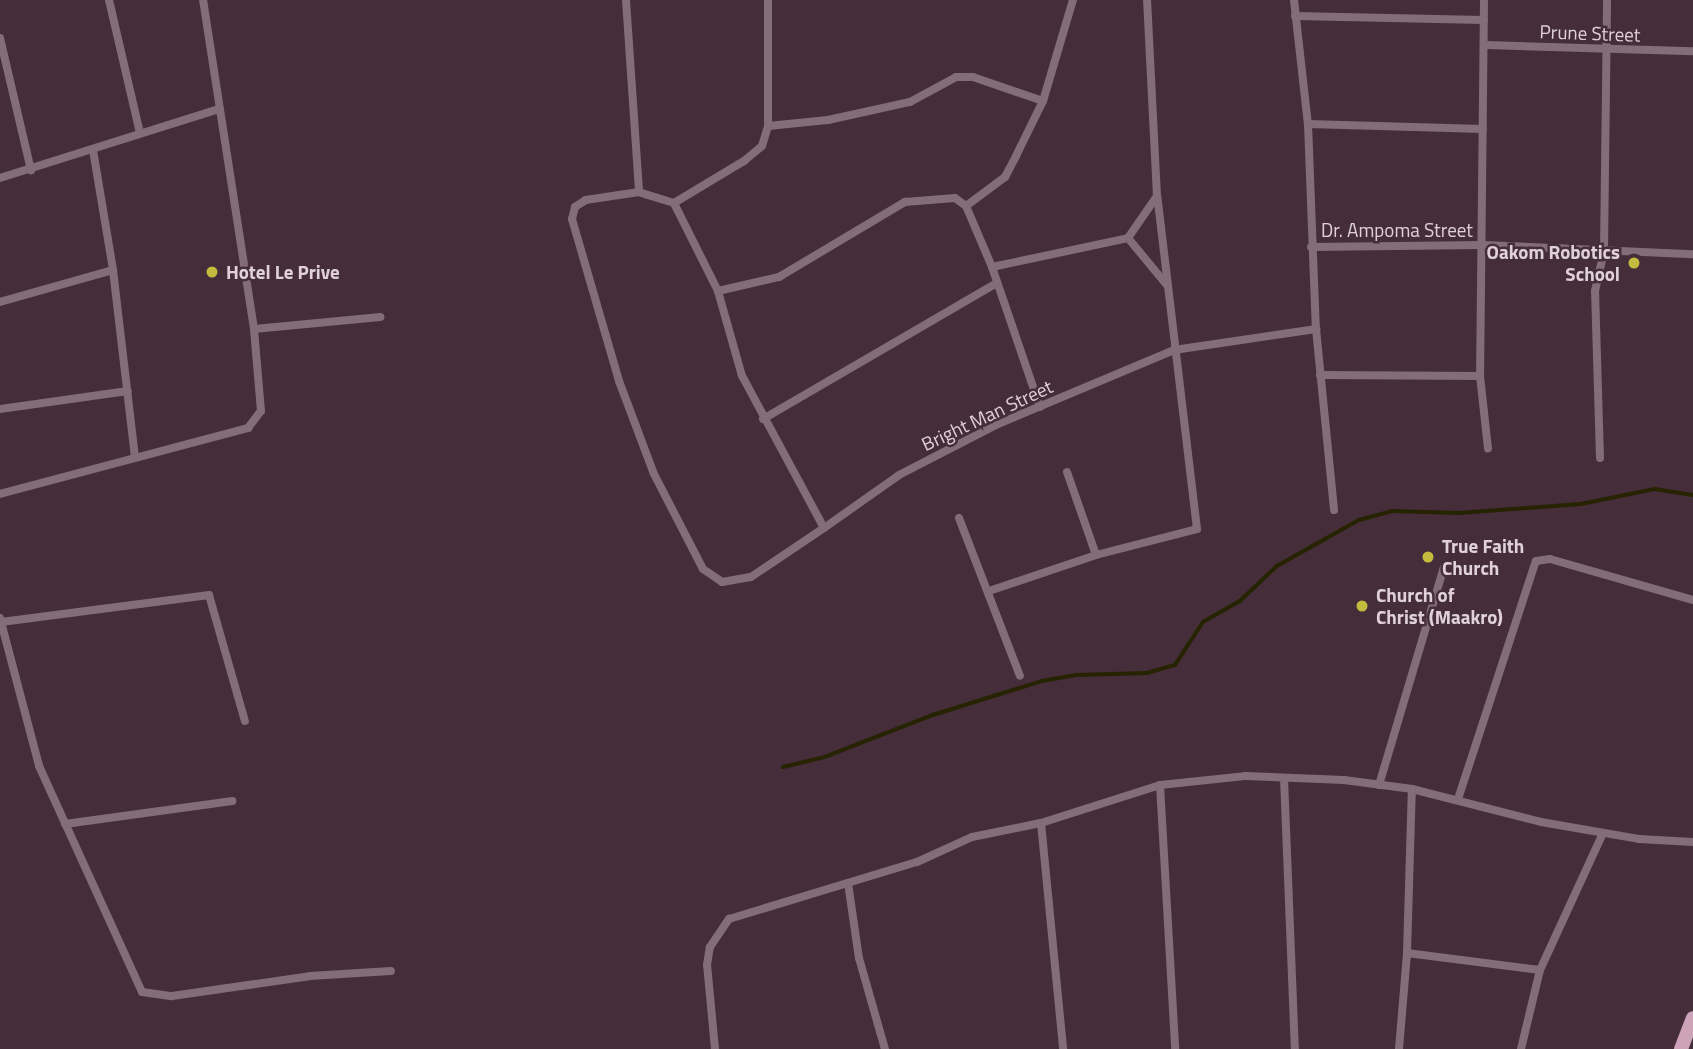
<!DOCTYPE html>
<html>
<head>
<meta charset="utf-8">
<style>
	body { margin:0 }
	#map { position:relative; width:1693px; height:1049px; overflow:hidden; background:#452d3a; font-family:"Titillium Web",sans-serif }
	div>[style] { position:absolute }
	.stream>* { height:3.5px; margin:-1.75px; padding:0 1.75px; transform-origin:1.75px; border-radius:1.75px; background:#252300 }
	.street>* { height:8px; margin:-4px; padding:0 4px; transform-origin:4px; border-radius:4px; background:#826d78 }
	.primary>* { height:14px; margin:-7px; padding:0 7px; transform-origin:7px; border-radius:7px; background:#cda3b9 }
	.dots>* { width:19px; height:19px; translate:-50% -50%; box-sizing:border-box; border:4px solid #452d3a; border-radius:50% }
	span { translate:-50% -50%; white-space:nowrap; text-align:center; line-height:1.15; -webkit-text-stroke:5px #452d3a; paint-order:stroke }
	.street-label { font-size:19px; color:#e0d1d9 }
	.poi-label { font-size:19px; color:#e0d1d9; font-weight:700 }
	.right { translate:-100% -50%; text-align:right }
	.left { translate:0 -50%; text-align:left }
</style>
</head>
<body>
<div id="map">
	<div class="stream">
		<div style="left:783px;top:767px;width:43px;rotate:-13.4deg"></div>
		<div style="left:825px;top:757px;width:116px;rotate:-21.3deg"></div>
		<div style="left:933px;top:715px;width:114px;rotate:-17.3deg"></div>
		<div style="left:1042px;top:681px;width:36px;rotate:-10deg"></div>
		<div style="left:1077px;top:675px;width:70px;rotate:-1.6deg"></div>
		<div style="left:1147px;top:673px;width:29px;rotate:-16deg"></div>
		<div style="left:1175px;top:665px;width:51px;rotate:-56.9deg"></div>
		<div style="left:1203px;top:622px;width:43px;rotate:-29.6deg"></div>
		<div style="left:1240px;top:601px;width:51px;rotate:-43.4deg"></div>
		<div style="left:1277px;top:566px;width:94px;rotate:-29.3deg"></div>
		<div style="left:1359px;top:520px;width:34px;rotate:-15deg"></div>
		<div style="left:1392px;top:511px;width:67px;rotate:1.7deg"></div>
		<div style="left:1459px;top:513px;width:122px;rotate:-4.2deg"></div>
		<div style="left:1581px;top:504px;width:76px;rotate:-11.5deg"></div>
		<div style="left:1655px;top:489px;width:38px;rotate:9deg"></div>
	</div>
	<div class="street">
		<div style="left:109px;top:0;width:137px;rotate:76.9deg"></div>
		<div style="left:626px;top:0;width:192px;rotate:86.1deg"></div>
		<div style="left:1294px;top:0;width:125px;rotate:83.6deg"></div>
		<div style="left:1308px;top:124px;width:205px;rotate:87.8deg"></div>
		<div style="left:1316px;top:329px;width:182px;rotate:84.3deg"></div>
		<div style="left:1484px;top:0;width:376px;rotate:90.6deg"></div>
		<div style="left:1480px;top:376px;width:73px;rotate:83.7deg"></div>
		<div style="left:1295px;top:16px;width:189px;rotate:1.2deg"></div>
		<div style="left:0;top:38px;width:136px;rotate:76.8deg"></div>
		<div style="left:1486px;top:45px;width:207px;rotate:1.7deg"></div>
		<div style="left:1308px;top:124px;width:175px;rotate:1.6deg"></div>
		<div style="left:768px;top:126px;width:60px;rotate:-5.7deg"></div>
		<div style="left:828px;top:120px;width:84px;rotate:-12.4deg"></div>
		<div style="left:910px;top:102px;width:52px;rotate:-28.5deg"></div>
		<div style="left:956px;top:77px;width:17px"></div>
		<div style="left:973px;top:77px;width:74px;rotate:18.9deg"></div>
		<div style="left:93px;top:150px;width:122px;rotate:80.5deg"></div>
		<div style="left:113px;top:270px;width:187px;rotate:83.3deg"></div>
		<div style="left:0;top:178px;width:230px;rotate:-17.5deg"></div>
		<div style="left:674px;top:203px;width:82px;rotate:-31deg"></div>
		<div style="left:744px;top:161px;width:23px;rotate:-40deg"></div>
		<div style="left:762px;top:146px;width:21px;rotate:-73deg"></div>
		<div style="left:768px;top:126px;width:126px;rotate:-90deg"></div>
		<div style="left:966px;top:206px;width:49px;rotate:-36.6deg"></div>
		<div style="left:1005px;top:177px;width:24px;rotate:-62deg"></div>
		<div style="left:1016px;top:156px;width:61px;rotate:-63.9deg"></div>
		<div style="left:1043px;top:101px;width:105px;rotate:-73.5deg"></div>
		<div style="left:1128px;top:238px;width:60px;rotate:50.4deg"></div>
		<div style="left:1311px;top:247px;width:172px;rotate:-0.7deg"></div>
		<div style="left:1483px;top:245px;width:210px;rotate:2.5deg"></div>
		<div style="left:992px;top:267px;width:139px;rotate:-12deg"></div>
		<div style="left:1128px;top:238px;width:51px;rotate:-55.4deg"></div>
		<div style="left:718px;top:291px;width:63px;rotate:-12.9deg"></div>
		<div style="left:779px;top:277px;width:147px;rotate:-30.8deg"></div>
		<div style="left:905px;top:202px;width:50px;rotate:-4.6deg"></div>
		<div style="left:955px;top:198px;width:14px;rotate:36deg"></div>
		<div style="left:966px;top:206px;width:66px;rotate:66.9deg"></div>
		<div style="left:992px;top:267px;width:148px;rotate:71.1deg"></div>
		<div style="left:0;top:302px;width:117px;rotate:-15.8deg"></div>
		<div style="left:254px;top:329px;width:127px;rotate:-5.4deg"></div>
		<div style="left:1320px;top:375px;width:160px;rotate:0.4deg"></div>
		<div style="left:0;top:409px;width:129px;rotate:-8deg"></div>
		<div style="left:763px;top:419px;width:271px;rotate:-30.2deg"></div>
		<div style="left:1600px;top:458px;width:167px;rotate:-91.7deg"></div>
		<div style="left:1595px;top:291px;width:41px;rotate:-77.3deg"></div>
		<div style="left:1604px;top:251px;width:251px;rotate:-89.3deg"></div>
		<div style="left:1067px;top:472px;width:88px;rotate:70.7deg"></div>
		<div style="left:0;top:494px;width:257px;rotate:-14.9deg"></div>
		<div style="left:248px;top:428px;width:21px;rotate:-53deg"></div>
		<div style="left:261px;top:411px;width:82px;rotate:-94.9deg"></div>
		<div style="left:254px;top:329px;width:333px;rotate:-98.8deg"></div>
		<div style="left:959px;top:518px;width:169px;rotate:68.9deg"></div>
		<div style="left:824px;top:528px;width:173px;rotate:-118.3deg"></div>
		<div style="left:742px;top:376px;width:88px;rotate:-105.8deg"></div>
		<div style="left:718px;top:291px;width:98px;rotate:-116.6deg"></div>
		<div style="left:674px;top:203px;width:37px;rotate:-163deg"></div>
		<div style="left:639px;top:192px;width:54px;rotate:171.4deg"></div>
		<div style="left:586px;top:200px;width:13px;rotate:148deg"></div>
		<div style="left:575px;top:207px;width:12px;rotate:104deg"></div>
		<div style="left:572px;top:219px;width:169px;rotate:73.8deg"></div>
		<div style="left:619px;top:381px;width:99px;rotate:69.4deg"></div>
		<div style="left:654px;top:474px;width:107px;rotate:62.7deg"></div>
		<div style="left:703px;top:569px;width:23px;rotate:34deg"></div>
		<div style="left:722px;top:582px;width:29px;rotate:-10deg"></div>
		<div style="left:751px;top:577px;width:88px;rotate:-33.9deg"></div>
		<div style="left:824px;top:528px;width:92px;rotate:-35.2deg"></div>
		<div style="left:899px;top:475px;width:111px;rotate:-27.3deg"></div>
		<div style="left:998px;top:424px;width:191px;rotate:-22.8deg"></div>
		<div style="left:1174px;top:350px;width:144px;rotate:-8.4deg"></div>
		<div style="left:989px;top:591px;width:113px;rotate:-18.6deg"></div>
		<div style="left:1096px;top:555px;width:104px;rotate:-14.4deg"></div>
		<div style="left:1197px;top:529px;width:335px;rotate:-96.8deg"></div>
		<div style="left:1157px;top:196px;width:196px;rotate:-92.9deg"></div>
		<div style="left:0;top:618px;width:153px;rotate:75.2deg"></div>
		<div style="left:39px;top:766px;width:248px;rotate:65.5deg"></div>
		<div style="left:142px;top:992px;width:30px;rotate:8deg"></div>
		<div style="left:172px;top:996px;width:139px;rotate:-8.2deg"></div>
		<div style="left:310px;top:976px;width:81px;rotate:-3.5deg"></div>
		<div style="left:1px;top:622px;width:210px;rotate:-7.4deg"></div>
		<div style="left:209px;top:595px;width:131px;rotate:74.1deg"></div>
		<div style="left:1284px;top:778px;width:271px;rotate:87.7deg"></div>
		<div style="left:1160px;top:785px;width:264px;rotate:86.7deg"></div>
		<div style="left:1379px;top:785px;width:227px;rotate:-73.4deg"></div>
		<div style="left:1458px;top:799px;width:250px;rotate:-71.9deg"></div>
		<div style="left:1536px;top:561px;width:14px;rotate:-8deg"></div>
		<div style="left:1550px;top:559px;width:149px;rotate:16deg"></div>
		<div style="left:1041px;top:823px;width:227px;rotate:84.4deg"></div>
		<div style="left:65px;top:824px;width:169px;rotate:-7.8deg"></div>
		<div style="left:848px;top:883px;width:76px;rotate:81.7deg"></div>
		<div style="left:859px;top:958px;width:95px;rotate:74.1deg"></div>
		<div style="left:1407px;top:953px;width:134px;rotate:7.3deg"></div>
		<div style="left:715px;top:1049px;width:84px;rotate:-95.4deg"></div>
		<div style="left:707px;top:965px;width:18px;rotate:-81deg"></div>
		<div style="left:710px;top:947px;width:34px;rotate:-56deg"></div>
		<div style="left:729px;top:919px;width:196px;rotate:-16.9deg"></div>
		<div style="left:917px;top:862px;width:60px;rotate:-24.4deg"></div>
		<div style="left:972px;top:837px;width:70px;rotate:-11.5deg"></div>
		<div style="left:1041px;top:823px;width:125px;rotate:-17.7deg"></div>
		<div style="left:1160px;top:785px;width:85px;rotate:-6deg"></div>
		<div style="left:1245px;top:776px;width:99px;rotate:2.3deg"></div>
		<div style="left:1344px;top:780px;width:69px;rotate:7.5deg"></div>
		<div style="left:1412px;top:789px;width:133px;rotate:14.3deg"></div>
		<div style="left:1541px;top:822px;width:99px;rotate:9.8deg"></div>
		<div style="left:1639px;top:839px;width:54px;rotate:3.2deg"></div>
		<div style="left:1399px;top:1049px;width:96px;rotate:-85.2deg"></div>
		<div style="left:1407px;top:953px;width:164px;rotate:-88.3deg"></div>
		<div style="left:1521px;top:1049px;width:81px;rotate:-76.5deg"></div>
		<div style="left:1540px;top:970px;width:151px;rotate:-65.3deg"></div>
	</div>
	<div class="primary">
		<div style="left:1681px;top:1049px;width:33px;rotate:-69deg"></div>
	</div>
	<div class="dots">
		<div style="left:1634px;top:263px;background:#c4bc3e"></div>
		<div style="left:212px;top:272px;background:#c4bc3e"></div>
		<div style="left:1428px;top:557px;background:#c4bc3e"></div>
		<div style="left:1362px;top:606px;background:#c4bc3e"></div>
	</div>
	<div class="street-label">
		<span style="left:1590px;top:33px;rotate:2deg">Prune Street</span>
		<span style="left:1397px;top:230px">Dr. Ampoma Street</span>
		<span style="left:987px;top:415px;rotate:-25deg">Bright Man Street</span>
	</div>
	<div class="poi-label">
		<span class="right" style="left:1620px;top:263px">Oakom Robotics<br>School</span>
		<span class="left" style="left:226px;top:272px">Hotel Le Prive</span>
		<span class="left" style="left:1442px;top:557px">True Faith<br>Church</span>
		<span class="left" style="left:1376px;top:606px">Church of<br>Christ (Maakro)</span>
	</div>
</div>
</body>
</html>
